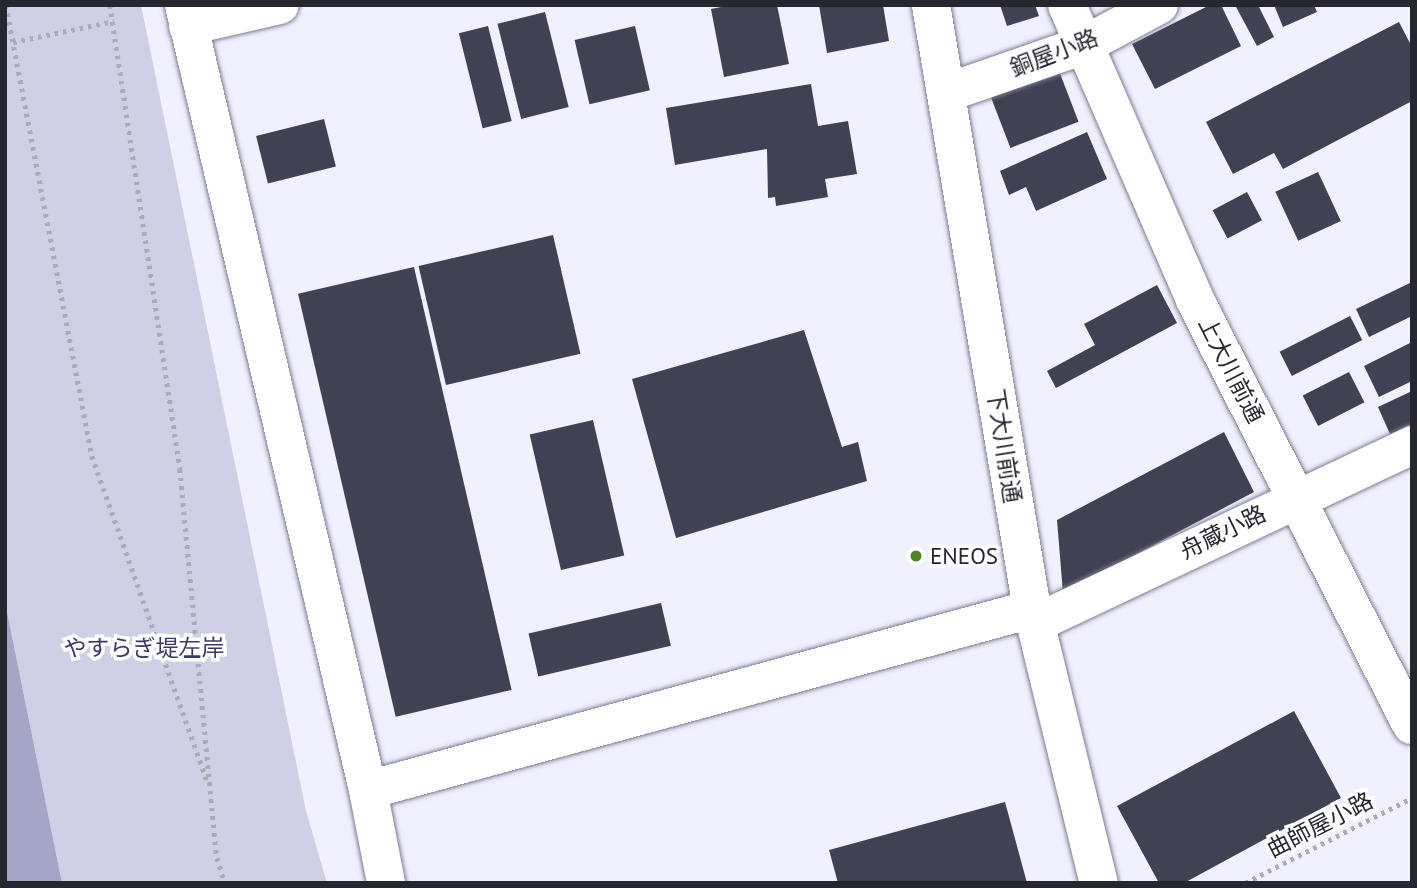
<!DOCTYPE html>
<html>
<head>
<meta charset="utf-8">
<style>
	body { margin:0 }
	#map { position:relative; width:1417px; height:888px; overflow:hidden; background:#f0f0ff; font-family:"PT Sans","Noto Sans JP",sans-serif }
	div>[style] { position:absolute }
	.green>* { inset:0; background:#cfcfe5 }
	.water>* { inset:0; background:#a5a5c8 }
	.building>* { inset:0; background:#414154; transform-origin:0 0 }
	.path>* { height:4.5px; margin-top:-2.25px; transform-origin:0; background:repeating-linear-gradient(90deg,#acacb8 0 3.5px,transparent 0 8.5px) }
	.roads { filter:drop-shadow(0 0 2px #7d7d93) drop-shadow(0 0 2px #7d7d93) }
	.minor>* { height:38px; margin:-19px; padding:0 19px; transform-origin:19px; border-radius:19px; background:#fff }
	.tertiary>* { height:38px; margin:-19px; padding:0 19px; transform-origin:19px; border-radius:19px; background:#fff }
	.dots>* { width:19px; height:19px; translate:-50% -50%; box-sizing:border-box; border:4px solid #fff; border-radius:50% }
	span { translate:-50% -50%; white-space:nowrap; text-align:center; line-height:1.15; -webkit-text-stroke:7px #fff; paint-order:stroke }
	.street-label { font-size:23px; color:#26262f }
	.poi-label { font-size:23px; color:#26262f }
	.left { translate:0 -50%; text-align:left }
	.park-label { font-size:23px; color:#3c3968 }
	.frame { position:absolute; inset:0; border:7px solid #26262f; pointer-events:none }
</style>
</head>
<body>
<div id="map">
	<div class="green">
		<div style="clip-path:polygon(5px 5px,141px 5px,306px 811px,327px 883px,62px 883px,5px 602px)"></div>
	</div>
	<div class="water">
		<div style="clip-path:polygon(5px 602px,62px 883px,5px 883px)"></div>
	</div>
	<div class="building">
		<div style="clip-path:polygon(731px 5px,777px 5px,789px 64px,724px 77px,711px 9px)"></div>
		<div style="clip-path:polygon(819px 5px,883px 5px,889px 41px,827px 53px)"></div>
		<div style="clip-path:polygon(1000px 5px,1035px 5px,1039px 16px,1007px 26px)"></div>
		<div style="clip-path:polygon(1210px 5px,1221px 5px,1241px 46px,1155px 89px,1132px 44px)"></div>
		<div style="clip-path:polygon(1235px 5px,1258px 5px,1274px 37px,1257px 46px)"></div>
		<div style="clip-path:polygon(1274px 5px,1314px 5px,1317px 12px,1283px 27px)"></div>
		<div style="left:545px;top:12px;width:98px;height:49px;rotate:76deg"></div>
		<div style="clip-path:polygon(1399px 22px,1412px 47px,1412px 101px,1283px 169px,1274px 153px,1233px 174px,1206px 122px)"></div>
		<div style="left:488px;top:26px;width:98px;height:30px;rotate:76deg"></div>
		<div style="left:635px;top:26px;width:66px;height:62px;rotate:77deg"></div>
		<div style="left:1056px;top:63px;width:63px;height:73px;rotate:69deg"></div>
		<div style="clip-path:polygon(811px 84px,818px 126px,848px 121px,857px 174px,825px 179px,828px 197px,776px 206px,775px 197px,768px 198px,767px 149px,675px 165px,666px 108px)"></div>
		<div style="left:324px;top:119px;width:49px;height:70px;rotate:76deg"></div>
		<div style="clip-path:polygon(1087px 132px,1107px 179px,1036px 211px,1026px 187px,1009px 195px,1000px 171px)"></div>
		<div style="left:1318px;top:172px;width:54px;height:47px;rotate:65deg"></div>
		<div style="left:1247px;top:192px;width:32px;height:39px;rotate:62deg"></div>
		<div style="left:553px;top:235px;width:122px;height:138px;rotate:77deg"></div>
		<div style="left:414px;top:267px;width:434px;height:119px;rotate:77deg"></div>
		<div style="clip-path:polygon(1412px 282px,1412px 316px,1369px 337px,1356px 309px)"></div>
		<div style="clip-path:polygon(1157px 285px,1177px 323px,1056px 388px,1047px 371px,1095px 345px,1084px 324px)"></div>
		<div style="left:1350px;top:316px;width:27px;height:79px;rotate:63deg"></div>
		<div style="clip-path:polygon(804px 330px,842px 447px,858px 442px,867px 481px,676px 538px,632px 379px)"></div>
		<div style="clip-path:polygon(1412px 342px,1412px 381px,1379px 397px,1364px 366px)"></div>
		<div style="left:1349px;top:372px;width:34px;height:52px;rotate:63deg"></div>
		<div style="clip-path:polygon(1412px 391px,1412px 424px,1390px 434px,1378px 407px)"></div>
		<div style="left:593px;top:420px;width:139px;height:65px;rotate:77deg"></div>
		<div style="clip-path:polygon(1224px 432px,1254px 492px,1063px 593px,1057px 520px)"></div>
		<div style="left:661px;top:603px;width:44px;height:136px;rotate:77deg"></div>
		<div style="clip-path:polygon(1294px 711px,1341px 798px,1184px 883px,1159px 883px,1117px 806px)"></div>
		<div style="clip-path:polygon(1005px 802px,1027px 883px,838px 883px,829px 850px)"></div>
	</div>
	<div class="path">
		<div style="left:6px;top:5px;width:459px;rotate:79.2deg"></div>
		<div style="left:92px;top:456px;width:348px;rotate:70.5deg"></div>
		<div style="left:110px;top:5px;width:469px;rotate:81.4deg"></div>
		<div style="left:180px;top:469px;width:391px;rotate:84.6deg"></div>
		<div style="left:217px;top:858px;width:26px;rotate:72deg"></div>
		<div style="left:13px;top:42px;width:103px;rotate:-11.7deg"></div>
		<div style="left:1245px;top:883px;width:187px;rotate:-27deg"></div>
	</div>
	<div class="roads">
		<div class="minor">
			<div style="left:188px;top:26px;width:94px;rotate:-12.9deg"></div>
			<div style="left:946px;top:93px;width:146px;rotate:-19.2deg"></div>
			<div style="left:1084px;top:45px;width:85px;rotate:-28.1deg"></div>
			<div style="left:1036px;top:623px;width:416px;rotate:-25.3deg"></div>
			<div style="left:368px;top:790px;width:688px;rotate:-15.25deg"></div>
		</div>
		<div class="tertiary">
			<div style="left:184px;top:5px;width:806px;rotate:76.81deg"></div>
			<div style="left:368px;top:790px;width:95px;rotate:79deg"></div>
			<div style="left:931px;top:5px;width:612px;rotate:80.51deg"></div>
			<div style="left:1032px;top:609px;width:282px;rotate:76.3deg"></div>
			<div style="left:1067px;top:5px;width:322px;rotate:66.5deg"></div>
			<div style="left:1195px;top:300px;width:477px;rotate:63deg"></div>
		</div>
	</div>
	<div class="dots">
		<div style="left:916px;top:556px;background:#4c8622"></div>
	</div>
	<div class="street-label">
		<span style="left:1054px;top:53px;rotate:-21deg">銅屋小路</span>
		<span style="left:1231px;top:370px;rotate:63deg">上大川前通</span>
		<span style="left:1004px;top:446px;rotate:81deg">下大川前通</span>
		<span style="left:1223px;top:532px;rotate:-26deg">舟蔵小路</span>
		<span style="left:1320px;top:825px;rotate:-27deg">曲師屋小路</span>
	</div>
	<div class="poi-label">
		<span class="left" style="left:930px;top:556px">ENEOS</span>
	</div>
	<div class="park-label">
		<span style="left:144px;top:648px">やすらぎ堤左岸</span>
	</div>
	<div class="frame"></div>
</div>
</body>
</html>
